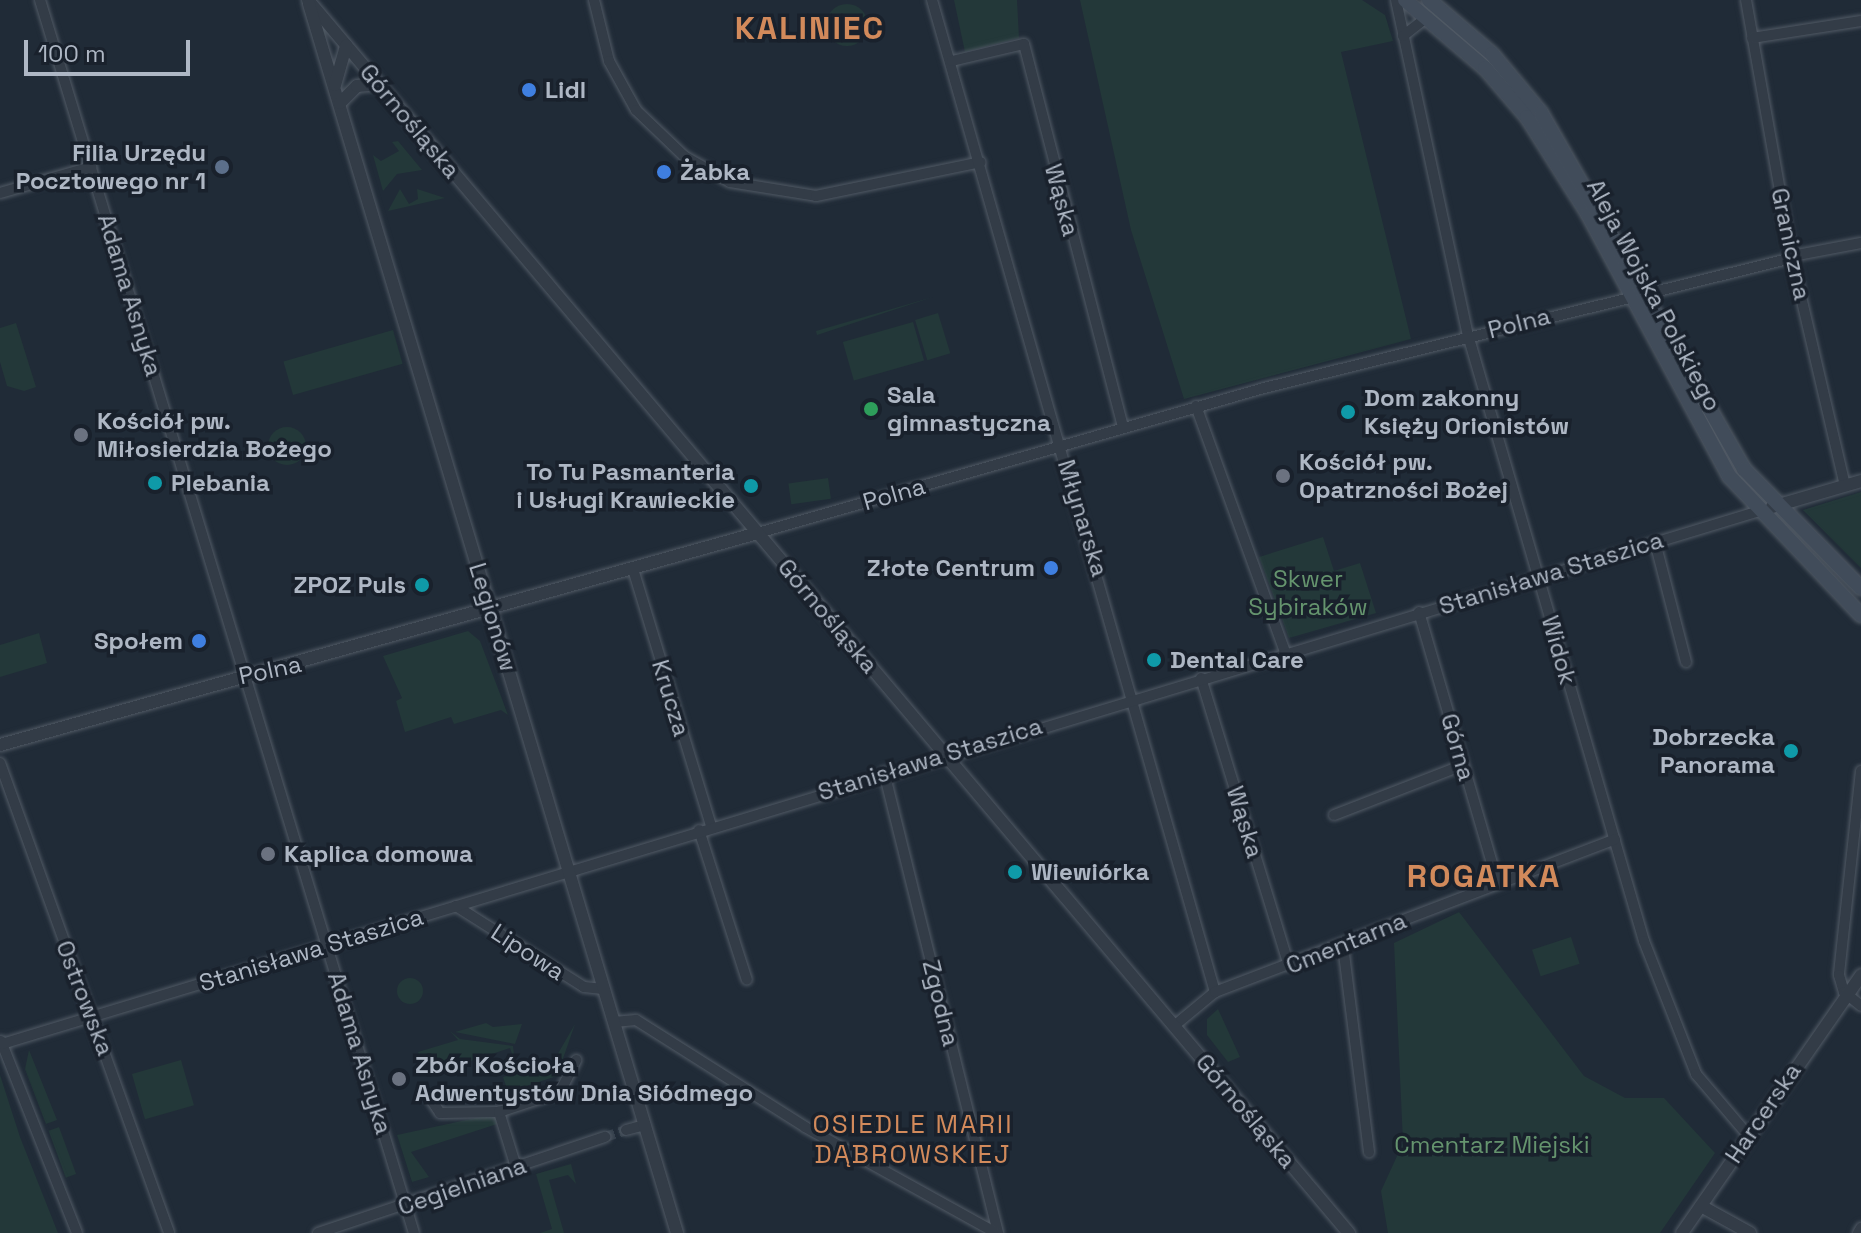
<!DOCTYPE html>
<html>
<head>
<meta charset="utf-8">
<style>
	body { margin:0 }
	#map { position:relative; width:1861px; height:1233px; overflow:hidden; background:#202b37; font-family:"Space Grotesk",sans-serif }
	div>[style] { position:absolute }
	.green>* { inset:0; background:#233839; transform-origin:0 0 }
	.round { border-radius:50% }
	.minor-tunnel>* { height:10px; margin-top:-5px; transform-origin:0; background:repeating-linear-gradient(90deg,#35404c 0 10px,transparent 0 15px) }
	.roads { filter:drop-shadow(0 0 2px #515a65) drop-shadow(0 0 2px #515a65) }
	.minor>* { height:10px; margin:-5px; padding:0 5px; transform-origin:5px; border-radius:5px; background:#333c47 }
	.tertiary>* { height:12px; margin:-6px; padding:0 6px; transform-origin:6px; border-radius:6px; background:#333c47 }
	.secondary>* { height:14px; margin:-7px; padding:0 7px; transform-origin:7px; border-radius:7px; background:#414c5a }
	.dots>* { width:22px; height:22px; translate:-50% -50%; box-sizing:border-box; border:4px solid #19212c; border-radius:50% }
	span { translate:-50% -50%; white-space:nowrap; text-align:center; line-height:1.15; -webkit-text-stroke:7px #19212c; paint-order:stroke }
	.poi-label { font-size:24px; color:#aeb7c4; font-weight:700 }
	.left { translate:0 -50%; text-align:left }
	.right { translate:-100% -50%; text-align:right }
	.street-label { font-size:24px; color:#aeb7c4 }
	.park-label { font-size:24px; color:#65946e }
	.neighbourhood-label { font-size:26px; color:#d28a5b; letter-spacing:2px }
	.district-label { font-size:32px; color:#d28a5b; font-weight:700; letter-spacing:2px }
	.scale { position:absolute; left:24px; top:40px; width:166px; height:36px; box-sizing:border-box; border:4px solid #aeb7c4; border-top:0; padding-left:10px; font-size:24px; line-height:28px; white-space:nowrap; color:#aeb7c4; -webkit-text-stroke:6px #19212c; paint-order:stroke }
</style>
</head>
<body>
<div id="map">
	<div class="green">
		<div style="clip-path:polygon(954px 0,1017px 0,1019px 38px,965px 52px)"></div>
		<div style="clip-path:polygon(1080px 0,1362px 0,1385px 15px,1393px 41px,1341px 52px,1411px 339px,1184px 399px,1131px 230px)"></div>
		<div class="round" style="left:826px;top:4px;width:42px;height:42px"></div>
		<div style="clip-path:polygon(398px 141px,422px 170px,397px 174px,383px 191px,373px 155px,381px 161px,399px 151px,392px 142px)"></div>
		<div style="clip-path:polygon(400px 189px,409px 204px,418px 199px,417px 189px,445px 198px,388px 211px)"></div>
		<div style="clip-path:polygon(933px 297px,817px 335px,816px 331px)"></div>
		<div style="left:938px;top:313px;width:42px;height:24px;rotate:73deg"></div>
		<div style="left:913px;top:322px;width:40px;height:73px;rotate:74deg"></div>
		<div style="clip-path:polygon(16px 323px,36px 387px,24px 391px,7px 386px,0 362px,0 328px)"></div>
		<div style="left:393px;top:330px;width:35px;height:114px;rotate:74deg"></div>
		<div class="round" style="left:268px;top:427px;width:38px;height:38px"></div>
		<div style="left:828px;top:478px;width:21px;height:40px;rotate:82deg"></div>
		<div style="clip-path:polygon(1861px 492px,1861px 568px,1803px 510px)"></div>
		<div style="clip-path:polygon(1323px 537px,1334px 571px,1360px 563px,1376px 613px,1289px 638px,1259px 557px)"></div>
		<div style="clip-path:polygon(468px 631px,480px 641px,508px 715px,501px 710px,454px 724px,451px 717px,405px 732px,396px 701px,402px 698px,383px 656px)"></div>
		<div style="clip-path:polygon(39px 633px,47px 663px,0 677px,0 645px)"></div>
		<div style="clip-path:polygon(1459px 912px,1584px 1076px,1625px 1098px,1664px 1098px,1715px 1153px,1660px 1233px,1388px 1233px,1381px 1191px,1403px 1143px,1394px 943px)"></div>
		<div style="left:1571px;top:937px;width:28px;height:41px;rotate:72deg"></div>
		<div class="round" style="left:397px;top:978px;width:26px;height:26px"></div>
		<div style="clip-path:polygon(1218px 1009px,1240px 1057px,1228px 1062px,1207px 1035px,1207px 1019px)"></div>
		<div style="clip-path:polygon(486px 1023px,493px 1027px,522px 1024px,515px 1044px,455px 1032px)"></div>
		<div style="clip-path:polygon(575px 1024px,557px 1076px,508px 1092px,503px 1077px,552px 1064px)"></div>
		<div style="clip-path:polygon(450px 1031px,460px 1039px,513px 1046px,515px 1063px,510px 1048px,425px 1076px,418px 1052px,458px 1040px)"></div>
		<div style="clip-path:polygon(29px 1050px,57px 1120px,46px 1124px,25px 1069px)"></div>
		<div style="left:181px;top:1060px;width:47px;height:51px;rotate:74deg"></div>
		<div style="clip-path:polygon(0 1075px,20px 1137px,58px 1233px,0 1233px)"></div>
		<div style="clip-path:polygon(494px 1114px,497px 1124px,411px 1152px,429px 1177px,412px 1182px,397px 1135px)"></div>
		<div style="left:59px;top:1127px;width:50px;height:11px;rotate:70deg"></div>
		<div style="clip-path:polygon(571px 1164px,576px 1184px,568px 1175px,549px 1180px,564px 1233px,540px 1233px,552px 1229px,536px 1174px)"></div>
	</div>
	<div class="minor-tunnel">
		<div style="left:605px;top:1137px;width:22px;rotate:-18deg"></div>
	</div>
	<div class="roads">
		<div class="minor">
			<div style="left:40px;top:0;width:1288px;rotate:73.13deg"></div>
			<div style="left:594px;top:0;width:63px;rotate:76.2deg"></div>
			<div style="left:609px;top:61px;width:56px;rotate:61.1deg"></div>
			<div style="left:636px;top:110px;width:66px;rotate:43.8deg"></div>
			<div style="left:684px;top:156px;width:53px;rotate:29.5deg"></div>
			<div style="left:730px;top:182px;width:87px;rotate:9.2deg"></div>
			<div style="left:816px;top:196px;width:168px;rotate:-11.6deg"></div>
			<div style="left:932px;top:0;width:1032px;rotate:74.08deg"></div>
			<div style="left:1396px;top:0;width:343px;rotate:77.9deg"></div>
			<div style="left:1468px;top:335px;width:631px;rotate:73.81deg"></div>
			<div style="left:1644px;top:941px;width:143px;rotate:68.6deg"></div>
			<div style="left:1696px;top:1074px;width:80px;rotate:49.6deg"></div>
			<div style="left:1746px;top:0;width:262px;rotate:79.9deg"></div>
			<div style="left:1792px;top:258px;width:233px;rotate:76.9deg"></div>
			<div style="left:1403px;top:36px;width:31px;rotate:-38deg"></div>
			<div style="left:1752px;top:38px;width:110px;rotate:-8.9deg"></div>
			<div style="left:952px;top:61px;width:74px;rotate:-13.3deg"></div>
			<div style="left:1024px;top:44px;width:396px;rotate:75.5deg"></div>
			<div style="left:0;top:193px;width:95px;rotate:-15.9deg"></div>
			<div style="left:1792px;top:256px;width:70px;rotate:-10.7deg"></div>
			<div style="left:1196px;top:406px;width:262px;rotate:70.1deg"></div>
			<div style="left:758px;top:533px;width:526px;rotate:-15.99deg"></div>
			<div style="left:1264px;top:388px;width:544px;rotate:-13.83deg"></div>
			<div style="left:1655px;top:542px;width:124px;rotate:75.5deg"></div>
			<div style="left:633px;top:569px;width:269px;rotate:73.1deg"></div>
			<div style="left:1419px;top:612px;width:280px;rotate:73.8deg"></div>
			<div style="left:1201px;top:678px;width:301px;rotate:73deg"></div>
			<div style="left:0;top:763px;width:499px;rotate:70.2deg"></div>
			<div style="left:1861px;top:771px;width:205px;rotate:96.2deg"></div>
			<div style="left:1839px;top:975px;width:18px;rotate:74deg"></div>
			<div style="left:1844px;top:992px;width:22px;rotate:39deg"></div>
			<div style="left:884px;top:772px;width:475px;rotate:76.1deg"></div>
			<div style="left:1334px;top:815px;width:138px;rotate:-21.2deg"></div>
			<div style="left:699px;top:830px;width:157px;rotate:72.3deg"></div>
			<div style="left:456px;top:906px;width:151px;rotate:32.3deg"></div>
			<div style="left:584px;top:987px;width:19px;rotate:6deg"></div>
			<div style="left:1343px;top:946px;width:208px;rotate:82.8deg"></div>
			<div style="left:614px;top:1022px;width:22px;rotate:-5deg"></div>
			<div style="left:636px;top:1020px;width:200px;rotate:32.3deg"></div>
			<div style="left:805px;top:1127px;width:218px;rotate:29deg"></div>
			<div style="left:1174px;top:1026px;width:53px;rotate:-39.7deg"></div>
			<div style="left:1215px;top:992px;width:428px;rotate:-20.9deg"></div>
			<div style="left:1px;top:1041px;width:206px;rotate:68.4deg"></div>
			<div style="left:2px;top:1044px;width:1833px;rotate:-16.87deg"></div>
			<div style="left:430px;top:1098px;width:18px;rotate:56deg"></div>
			<div style="left:440px;top:1113px;width:59px;rotate:-1deg"></div>
			<div style="left:626px;top:1130px;width:20px;rotate:-15deg"></div>
			<div style="left:516px;top:1167px;width:58px;rotate:-107.2deg"></div>
			<div style="left:499px;top:1112px;width:64px;rotate:-18.2deg"></div>
			<div style="left:560px;top:1092px;width:36px;rotate:-63deg"></div>
			<div style="left:318px;top:1233px;width:303px;rotate:-18.5deg"></div>
			<div style="left:1858px;top:1233px;width:6px;rotate:-59deg"></div>
		</div>
		<div class="tertiary">
			<div style="left:308px;top:0;width:1614px;rotate:49.83deg"></div>
			<div style="left:309px;top:4px;width:1283px;rotate:73.33deg"></div>
			<div style="left:335px;top:85px;width:41px;rotate:-74.2deg"></div>
			<div style="left:340px;top:103px;width:24px;rotate:-45deg"></div>
			<div style="left:357px;top:86px;width:22px;rotate:-5deg"></div>
			<div style="left:1772px;top:507px;width:93px;rotate:-16.3deg"></div>
			<div style="left:0;top:745px;width:787px;rotate:-15.63deg"></div>
			<div style="left:1701px;top:1206px;width:56px;rotate:28.9deg"></div>
			<div style="left:1682px;top:1233px;width:314px;rotate:-55.2deg"></div>
		</div>
		<div class="secondary">
			<div style="left:1405px;top:0;width:105px;rotate:40.4deg"></div>
			<div style="left:1485px;top:68px;width:65px;rotate:49.4deg"></div>
			<div style="left:1527px;top:117px;width:115px;rotate:57.8deg"></div>
			<div style="left:1588px;top:214px;width:298px;rotate:61.7deg"></div>
			<div style="left:1729px;top:476px;width:192px;rotate:46.5deg"></div>
			<div style="left:1429px;top:0;width:83px;rotate:40.6deg"></div>
			<div style="left:1492px;top:54px;width:77px;rotate:50.3deg"></div>
			<div style="left:1541px;top:113px;width:410px;rotate:60.3deg"></div>
			<div style="left:1744px;top:469px;width:167px;rotate:45.5deg"></div>
		</div>
	</div>
	<div class="dots">
		<div style="left:529px;top:90px;background:#3f7fe0"></div>
		<div style="left:222px;top:167px;background:#5c6f8a"></div>
		<div style="left:664px;top:172px;background:#3f7fe0"></div>
		<div style="left:871px;top:409px;background:#2e9e5b"></div>
		<div style="left:1348px;top:412px;background:#0f9aa8"></div>
		<div style="left:81px;top:435px;background:#6b7280"></div>
		<div style="left:1283px;top:476px;background:#6b7280"></div>
		<div style="left:155px;top:483px;background:#0f9aa8"></div>
		<div style="left:751px;top:486px;background:#0f9aa8"></div>
		<div style="left:1051px;top:568px;background:#3f7fe0"></div>
		<div style="left:422px;top:585px;background:#0f9aa8"></div>
		<div style="left:199px;top:641px;background:#3f7fe0"></div>
		<div style="left:1154px;top:660px;background:#0f9aa8"></div>
		<div style="left:1791px;top:751px;background:#0f9aa8"></div>
		<div style="left:268px;top:854px;background:#6b7280"></div>
		<div style="left:1015px;top:872px;background:#0f9aa8"></div>
		<div style="left:399px;top:1079px;background:#6b7280"></div>
	</div>
	<div class="poi-label">
		<span class="left" style="left:545px;top:90px">Lidl</span>
		<span class="right" style="left:206px;top:167px">Filia Urzędu<br>Pocztowego nr 1</span>
		<span class="left" style="left:680px;top:172px">Żabka</span>
		<span class="left" style="left:887px;top:409px">Sala<br>gimnastyczna</span>
		<span class="left" style="left:1364px;top:412px">Dom zakonny<br>Księży Orionistów</span>
		<span class="left" style="left:97px;top:435px">Kościół pw.<br>Miłosierdzia Bożego</span>
		<span class="left" style="left:1299px;top:476px">Kościół pw.<br>Opatrzności Bożej</span>
		<span class="right" style="left:735px;top:486px">To Tu Pasmanteria<br>i Usługi Krawieckie</span>
		<span class="left" style="left:171px;top:483px">Plebania</span>
		<span class="right" style="left:1035px;top:568px">Złote Centrum</span>
		<span class="right" style="left:406px;top:585px">ZPOZ Puls</span>
		<span class="right" style="left:183px;top:641px">Społem</span>
		<span class="left" style="left:1170px;top:660px">Dental Care</span>
		<span class="right" style="left:1775px;top:751px">Dobrzecka<br>Panorama</span>
		<span class="left" style="left:284px;top:854px">Kaplica domowa</span>
		<span class="left" style="left:1031px;top:872px">Wiewiórka</span>
		<span class="left" style="left:415px;top:1079px">Zbór Kościoła<br>Adwentystów Dnia Siódmego</span>
	</div>
	<div class="street-label">
		<span style="left:410px;top:121px;rotate:50deg">Górnośląska</span>
		<span style="left:1062px;top:200px;rotate:75deg">Wąska</span>
		<span style="left:1791px;top:244px;rotate:78deg">Graniczna</span>
		<span style="left:130px;top:295px;rotate:73deg">Adama Asnyka</span>
		<span style="left:1654px;top:295px;rotate:62deg">Aleja Wojska Polskiego</span>
		<span style="left:1519px;top:323px;rotate:-14deg">Polna</span>
		<span style="left:894px;top:494px;rotate:-16deg">Polna</span>
		<span style="left:1083px;top:518px;rotate:73deg">Młynarska</span>
		<span style="left:1551px;top:573px;rotate:-17deg">Stanisława Staszica</span>
		<span style="left:828px;top:616px;rotate:50deg">Górnośląska</span>
		<span style="left:493px;top:617px;rotate:73deg">Legionów</span>
		<span style="left:1559px;top:650px;rotate:74deg">Widok</span>
		<span style="left:270px;top:670px;rotate:-12deg">Polna</span>
		<span style="left:671px;top:698px;rotate:73deg">Krucza</span>
		<span style="left:1458px;top:747px;rotate:74deg">Górna</span>
		<span style="left:930px;top:759px;rotate:-17deg">Stanisława Staszica</span>
		<span style="left:1245px;top:822px;rotate:73deg">Wąska</span>
		<span style="left:1346px;top:943px;rotate:-22deg">Cmentarna</span>
		<span style="left:311px;top:950px;rotate:-17deg">Stanisława Staszica</span>
		<span style="left:528px;top:952px;rotate:33deg">Lipowa</span>
		<span style="left:85px;top:998px;rotate:69deg">Ostrowska</span>
		<span style="left:941px;top:1003px;rotate:76deg">Zgodna</span>
		<span style="left:360px;top:1053px;rotate:73deg">Adama Asnyka</span>
		<span style="left:1246px;top:1111px;rotate:50deg">Górnośląska</span>
		<span style="left:1763px;top:1113px;rotate:-56deg">Harcerska</span>
		<span style="left:462px;top:1186px;rotate:-19deg">Cegielniana</span>
	</div>
	<div class="park-label">
		<span style="left:1308px;top:593px">Skwer<br>Sybiraków</span>
		<span style="left:1492px;top:1145px">Cmentarz Miejski</span>
	</div>
	<div class="neighbourhood-label">
		<span style="left:913px;top:1140px">OSIEDLE MARII<br>DĄBROWSKIEJ</span>
	</div>
	<div class="district-label">
		<span style="left:810px;top:28px">KALINIEC</span>
		<span style="left:1484px;top:876px">ROGATKA</span>
	</div>
	<div class="scale">100 m</div>
</div>
</body>
</html>
